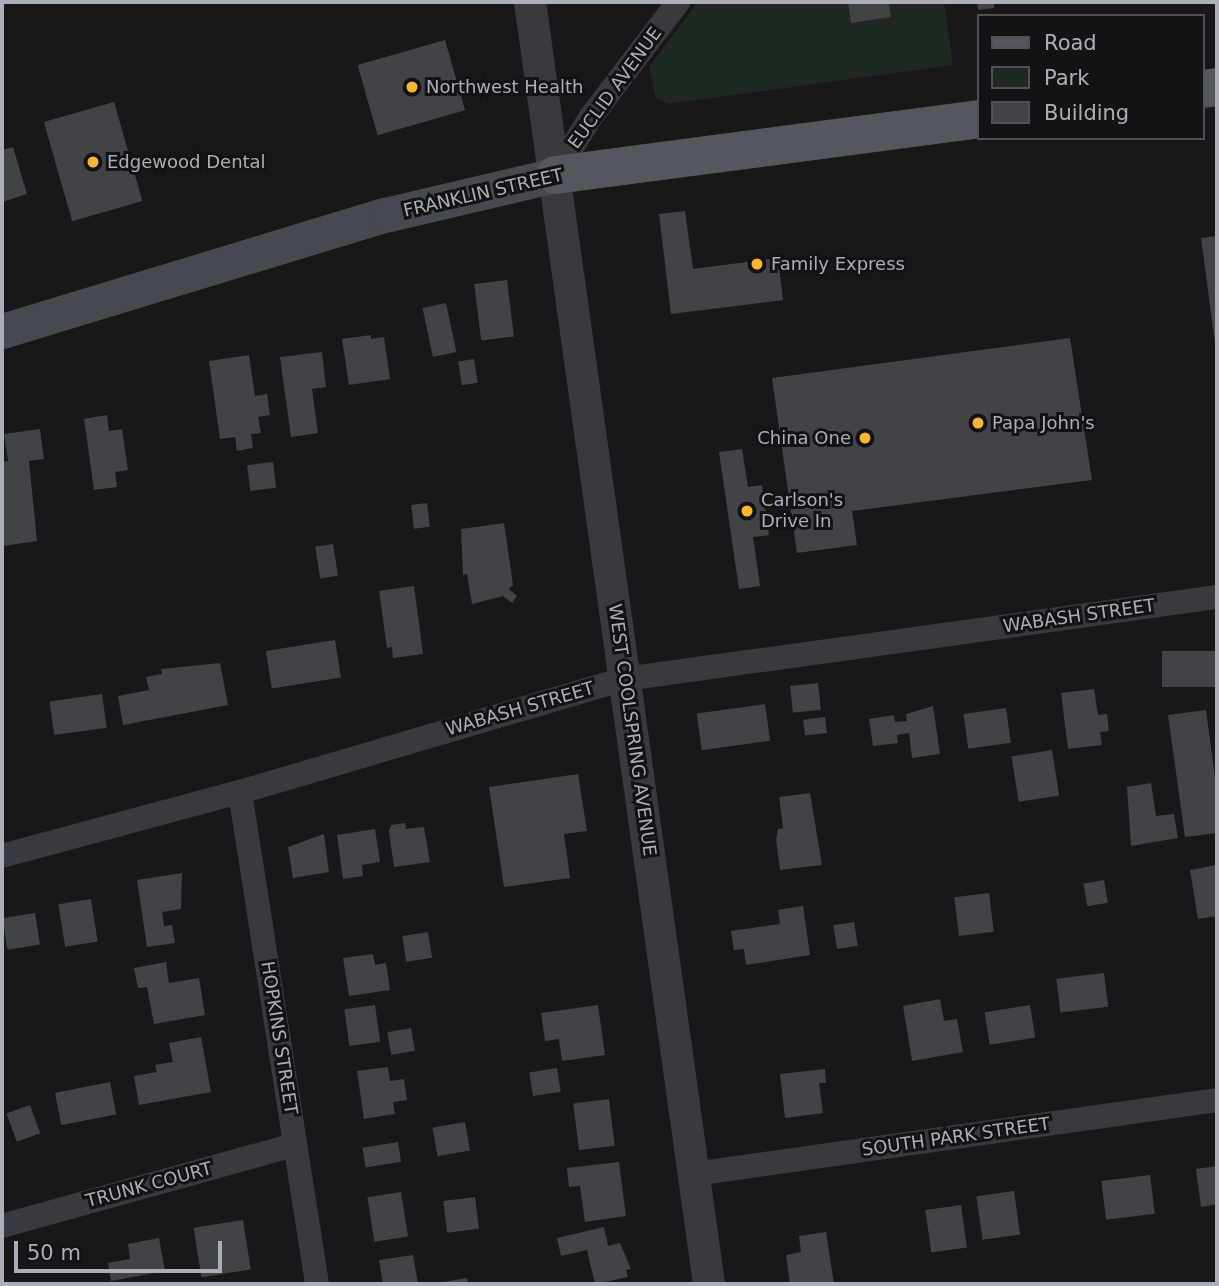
<!DOCTYPE html>
<html>
<head>
<meta charset="utf-8">
<style>
	body { margin:0 }
	#map { position:relative; width:1219px; height:1286px; overflow:hidden; background:#18181a; font-family:"DejaVu Sans",sans-serif }
	div>[style] { position:absolute }
	.green>* { inset:0; background:#1f2821 }
	.building>* { inset:0; background:#424347; transform-origin:0 0 }
	.minor>* { height:24px; margin:-12px; padding:0 12px; transform-origin:12px; border-radius:12px; background:#393a3f }
	.tertiary>* { height:32px; margin:-16px; padding:0 16px; transform-origin:16px; border-radius:16px; background:#393a3f }
	.secondary>* { height:35px; margin:-17.5px; padding:0 17.5px; transform-origin:17.5px; border-radius:17.5px; background:#46494f }
	.primary>* { height:38px; margin:-19px; padding:0 19px; transform-origin:19px; border-radius:19px; background:#54575e }
	.dots>* { width:19px; height:19px; translate:-50% -50%; box-sizing:border-box; border:4px solid #131315; border-radius:50% }
	span { translate:-50% -50%; white-space:nowrap; text-align:center; line-height:1.15; -webkit-text-stroke:6px #131315; paint-order:stroke }
	.poi-label { font-size:18px; color:#aaafba }
	.left { translate:0 -50%; text-align:left }
	.right { translate:-100% -50%; text-align:right }
	.street-label { font-size:18px; color:#aaafba }
	.frame { position:absolute; inset:0; border:4px solid #aaafba; pointer-events:none }
	.legend { position:absolute; left:977px; top:14px; width:228px; height:126px; box-sizing:border-box; background:#131315; border:2px solid #4f5157; margin:0; padding:9px 12px; list-style:none; font-size:21px; color:#aaafba }
	.legend li { display:flex; align-items:center; gap:14px; height:35px }
	.legend b { width:35px; border:2px solid #4f5157 }
	.scale { position:absolute; left:14px; top:1241px; width:208px; height:32px; box-sizing:border-box; border:4px solid #aaafba; border-top:0; padding-left:9px; font-size:21px; line-height:24px; white-space:nowrap; color:#aaafba; -webkit-text-stroke:5px #131315; paint-order:stroke }
</style>
</head>
<body>
<div id="map">
	<div class="green">
		<div style="clip-path:polygon(698px 2px,944px 2px,953px 65px,668px 104px,656px 98px,649px 67px)"></div>
	</div>
	<div class="building">
		<div style="clip-path:polygon(848px 2px,889px 2px,891px 17px,851px 23px)"></div>
		<div style="clip-path:polygon(977px 2px,994px 2px,994px 8px,978px 10px)"></div>
		<div style="left:445px;top:40px;width:73px;height:91px;rotate:74deg"></div>
		<div style="left:114px;top:102px;width:103px;height:73px;rotate:74deg"></div>
		<div style="clip-path:polygon(13px 147px,27px 194px,2px 202px,2px 150px)"></div>
		<div style="clip-path:polygon(685px 211px,693px 269px,778px 258px,783px 300px,671px 314px,659px 214px)"></div>
		<div style="clip-path:polygon(1217px 236px,1217px 351px,1216px 351px,1201px 238px)"></div>
		<div style="left:507px;top:280px;width:57px;height:33px;rotate:83deg"></div>
		<div style="left:446px;top:303px;width:50px;height:24px;rotate:78deg"></div>
		<div style="clip-path:polygon(371px 335px,371px 339px,384px 337px,390px 379px,349px 385px,342px 339px)"></div>
		<div style="clip-path:polygon(1070px 338px,1092px 480px,852px 511px,857px 545px,797px 553px,772px 378px)"></div>
		<div style="clip-path:polygon(322px 352px,326px 387px,312px 389px,318px 433px,291px 437px,280px 357px)"></div>
		<div style="clip-path:polygon(249px 355px,255px 396px,267px 394px,270px 415px,258px 417px,261px 433px,251px 434px,253px 448px,237px 451px,235px 437px,220px 439px,209px 361px)"></div>
		<div style="left:474px;top:359px;width:24px;height:16px;rotate:81deg"></div>
		<div style="clip-path:polygon(107px 415px,109px 431px,122px 429px,128px 470px,115px 472px,117px 487px,94px 490px,84px 419px)"></div>
		<div style="clip-path:polygon(40px 429px,44px 459px,29px 461px,37px 541px,3px 546px,2px 462px,8px 461px,4px 434px)"></div>
		<div style="clip-path:polygon(742px 449px,748px 487px,762px 485px,769px 535px,753px 537px,760px 586px,739px 589px,719px 452px)"></div>
		<div style="left:273px;top:462px;width:26px;height:26px;rotate:83deg"></div>
		<div style="left:427px;top:503px;width:24px;height:16px;rotate:83deg"></div>
		<div style="clip-path:polygon(504px 523px,513px 585px,509px 589px,517px 596px,512px 603px,503px 596px,472px 604px,467px 574px,463px 575px,461px 529px)"></div>
		<div style="left:333px;top:544px;width:32px;height:18px;rotate:81deg"></div>
		<div style="clip-path:polygon(414px 586px,423px 654px,393px 658px,392px 647px,387px 648px,379px 591px)"></div>
		<div style="left:335px;top:640px;width:38px;height:70px;rotate:81deg"></div>
		<div style="left:1217px;top:651px;width:36px;height:55px;rotate:90deg"></div>
		<div style="clip-path:polygon(220px 663px,228px 705px,123px 725px,118px 696px,149px 690px,146px 677px,162px 674px,161px 669px)"></div>
		<div style="left:818px;top:683px;width:27px;height:28px;rotate:84deg"></div>
		<div style="clip-path:polygon(1094px 689px,1098px 715px,1107px 714px,1109px 731px,1100px 732px,1102px 745px,1068px 749px,1061px 693px)"></div>
		<div style="left:102px;top:694px;width:34px;height:53px;rotate:82deg"></div>
		<div style="left:765px;top:704px;width:37px;height:69px;rotate:82deg"></div>
		<div style="clip-path:polygon(933px 706px,940px 754px,912px 758px,909px 733px,897px 735px,898px 743px,873px 746px,869px 719px,894px 715px,895px 722px,907px 721px,906px 714px)"></div>
		<div style="left:1006px;top:708px;width:35px;height:43px;rotate:82deg"></div>
		<div style="clip-path:polygon(1206px 710px,1217px 792px,1217px 833px,1185px 837px,1168px 715px)"></div>
		<div style="left:825px;top:717px;width:16px;height:22px;rotate:83deg"></div>
		<div style="left:1052px;top:750px;width:46px;height:41px;rotate:81deg"></div>
		<div style="clip-path:polygon(578px 774px,587px 831px,564px 834px,570px 878px,504px 887px,489px 787px)"></div>
		<div style="clip-path:polygon(1151px 783px,1156px 816px,1174px 814px,1178px 838px,1131px 846px,1127px 787px)"></div>
		<div style="clip-path:polygon(810px 793px,822px 865px,780px 870px,776px 840px,778px 829px,783px 828px,779px 797px)"></div>
		<div style="clip-path:polygon(405px 823px,406px 829px,424px 827px,430px 862px,394px 867px,389px 832px,391px 825px)"></div>
		<div style="clip-path:polygon(375px 829px,380px 862px,362px 865px,363px 876px,343px 879px,337px 835px)"></div>
		<div style="clip-path:polygon(324px 834px,329px 872px,293px 878px,288px 847px)"></div>
		<div style="clip-path:polygon(1217px 865px,1217px 916px,1198px 919px,1190px 870px)"></div>
		<div style="clip-path:polygon(182px 873px,181px 909px,162px 912px,164px 926px,172px 925px,175px 943px,147px 947px,137px 880px)"></div>
		<div style="left:1104px;top:880px;width:23px;height:21px;rotate:80deg"></div>
		<div style="left:989px;top:893px;width:39px;height:35px;rotate:83deg"></div>
		<div style="left:91px;top:899px;width:43px;height:33px;rotate:81deg"></div>
		<div style="clip-path:polygon(803px 906px,810px 955px,746px 965px,744px 949px,734px 950px,731px 931px,780px 924px,778px 910px)"></div>
		<div style="left:35px;top:913px;width:32px;height:33px;rotate:81deg"></div>
		<div style="left:854px;top:922px;width:24px;height:21px;rotate:81deg"></div>
		<div style="left:428px;top:932px;width:26px;height:26px;rotate:81deg"></div>
		<div style="clip-path:polygon(373px 954px,375px 965px,386px 963px,390px 990px,349px 996px,343px 958px)"></div>
		<div style="clip-path:polygon(166px 962px,169px 983px,199px 978px,205px 1015px,154px 1024px,147px 987px,138px 988px,134px 968px)"></div>
		<div style="left:1104px;top:973px;width:34px;height:48px;rotate:83deg"></div>
		<div style="clip-path:polygon(940px 999px,944px 1021px,957px 1019px,963px 1052px,912px 1061px,903px 1006px)"></div>
		<div style="left:375px;top:1005px;width:37px;height:31px;rotate:82deg"></div>
		<div style="clip-path:polygon(598px 1005px,605px 1055px,562px 1061px,559px 1039px,545px 1041px,541px 1013px)"></div>
		<div style="left:1030px;top:1005px;width:33px;height:46px;rotate:81deg"></div>
		<div style="left:411px;top:1028px;width:23px;height:24px;rotate:80deg"></div>
		<div style="clip-path:polygon(201px 1037px,211px 1092px,139px 1105px,134px 1076px,157px 1072px,155px 1065px,173px 1062px,169px 1043px)"></div>
		<div style="clip-path:polygon(388px 1067px,390px 1081px,404px 1079px,407px 1100px,393px 1102px,395px 1114px,364px 1119px,357px 1071px)"></div>
		<div style="left:557px;top:1068px;width:24px;height:28px;rotate:81deg"></div>
		<div style="clip-path:polygon(825px 1069px,826px 1083px,819px 1083px,823px 1113px,785px 1118px,780px 1074px)"></div>
		<div style="left:110px;top:1082px;width:33px;height:56px;rotate:79deg"></div>
		<div style="left:609px;top:1099px;width:47px;height:36px;rotate:83deg"></div>
		<div style="left:30px;top:1105px;width:30px;height:25px;rotate:70deg"></div>
		<div style="left:465px;top:1122px;width:29px;height:33px;rotate:80deg"></div>
		<div style="left:398px;top:1142px;width:20px;height:36px;rotate:81deg"></div>
		<div style="clip-path:polygon(619px 1162px,626px 1216px,585px 1222px,580px 1186px,569px 1187px,567px 1168px)"></div>
		<div style="clip-path:polygon(1217px 1166px,1217px 1204px,1201px 1207px,1196px 1169px)"></div>
		<div style="left:1150px;top:1175px;width:39px;height:49px;rotate:83deg"></div>
		<div style="left:1014px;top:1191px;width:44px;height:38px;rotate:82deg"></div>
		<div style="left:401px;top:1192px;width:45px;height:34px;rotate:81deg"></div>
		<div style="left:475px;top:1197px;width:32px;height:32px;rotate:83deg"></div>
		<div style="left:961px;top:1205px;width:43px;height:36px;rotate:82deg"></div>
		<div style="left:243px;top:1220px;width:50px;height:50px;rotate:81deg"></div>
		<div style="clip-path:polygon(604px 1227px,608px 1246px,620px 1243px,631px 1269px,626px 1270px,628px 1277px,595px 1284px,587px 1250px,561px 1256px,557px 1238px)"></div>
		<div style="clip-path:polygon(826px 1232px,834px 1284px,790px 1284px,786px 1255px,801px 1252px,799px 1236px)"></div>
		<div style="clip-path:polygon(159px 1238px,165px 1271px,111px 1281px,108px 1263px,130px 1259px,128px 1244px)"></div>
		<div style="clip-path:polygon(413px 1255px,418px 1284px,383px 1284px,379px 1260px)"></div>
		<div style="clip-path:polygon(467px 1278px,468px 1284px,437px 1284px,437px 1283px)"></div>
	</div>
	<div class="minor">
		<div style="left:555px;top:175px;width:67px;rotate:-58.4deg"></div>
		<div style="left:590px;top:118px;width:146px;rotate:-52.8deg"></div>
		<div style="left:240px;top:792px;width:498px;rotate:81.1deg"></div>
		<div style="left:2px;top:856px;width:246px;rotate:-15.1deg"></div>
		<div style="left:240px;top:792px;width:401px;rotate:-16.4deg"></div>
		<div style="left:625px;top:679px;width:598px;rotate:-7.89deg"></div>
		<div style="left:694px;top:1174px;width:528px;rotate:-8.05deg"></div>
		<div style="left:2px;top:1226px;width:304px;rotate:-15.5deg"></div>
	</div>
	<div class="tertiary">
		<div style="left:530px;top:2px;width:1294px;rotate:82.05deg"></div>
	</div>
	<div class="secondary">
		<div style="left:2px;top:331px;width:400px;rotate:-16.9deg"></div>
		<div style="left:385px;top:215px;width:175px;rotate:-13.2deg"></div>
	</div>
	<div class="primary">
		<div style="left:1203px;top:89px;width:14px;rotate:-8deg"></div>
		<div style="left:555px;top:175px;width:428px;rotate:-7.5deg"></div>
	</div>
	<div class="dots">
		<div style="left:412px;top:87px;background:#f9b731"></div>
		<div style="left:93px;top:162px;background:#f9b731"></div>
		<div style="left:757px;top:264px;background:#f9b731"></div>
		<div style="left:978px;top:423px;background:#f9b731"></div>
		<div style="left:865px;top:438px;background:#f9b731"></div>
		<div style="left:747px;top:511px;background:#f9b731"></div>
	</div>
	<div class="poi-label">
		<span class="left" style="left:426px;top:87px">Northwest Health</span>
		<span class="left" style="left:107px;top:162px">Edgewood Dental</span>
		<span class="left" style="left:771px;top:264px">Family Express</span>
		<span class="left" style="left:992px;top:423px">Papa John's</span>
		<span class="right" style="left:851px;top:438px">China One</span>
		<span class="left" style="left:761px;top:511px">Carlson's<br>Drive In</span>
	</div>
	<div class="street-label">
		<span style="left:615px;top:88px;rotate:-54deg">EUCLID AVENUE</span>
		<span style="left:483px;top:193px;rotate:-13deg">FRANKLIN STREET</span>
		<span style="left:1079px;top:616px;rotate:-8deg">WABASH STREET</span>
		<span style="left:520px;top:709px;rotate:-16deg">WABASH STREET</span>
		<span style="left:632px;top:730px;rotate:82deg">WEST COOLSPRING AVENUE</span>
		<span style="left:279px;top:1038px;rotate:81deg">HOPKINS STREET</span>
		<span style="left:956px;top:1137px;rotate:-8deg">SOUTH PARK STREET</span>
		<span style="left:149px;top:1185px;rotate:-15deg">TRUNK COURT</span>
	</div>
	<div class="frame"></div>
	<ul class="legend">
	<li><b style="height:9px;background:#54575e"></b>Road</li>
	<li><b style="height:19px;background:#1f2821"></b>Park</li>
	<li><b style="height:19px;background:#424347"></b>Building</li>
	</ul>
	<div class="scale">50 m</div>
</div>
</body>
</html>
